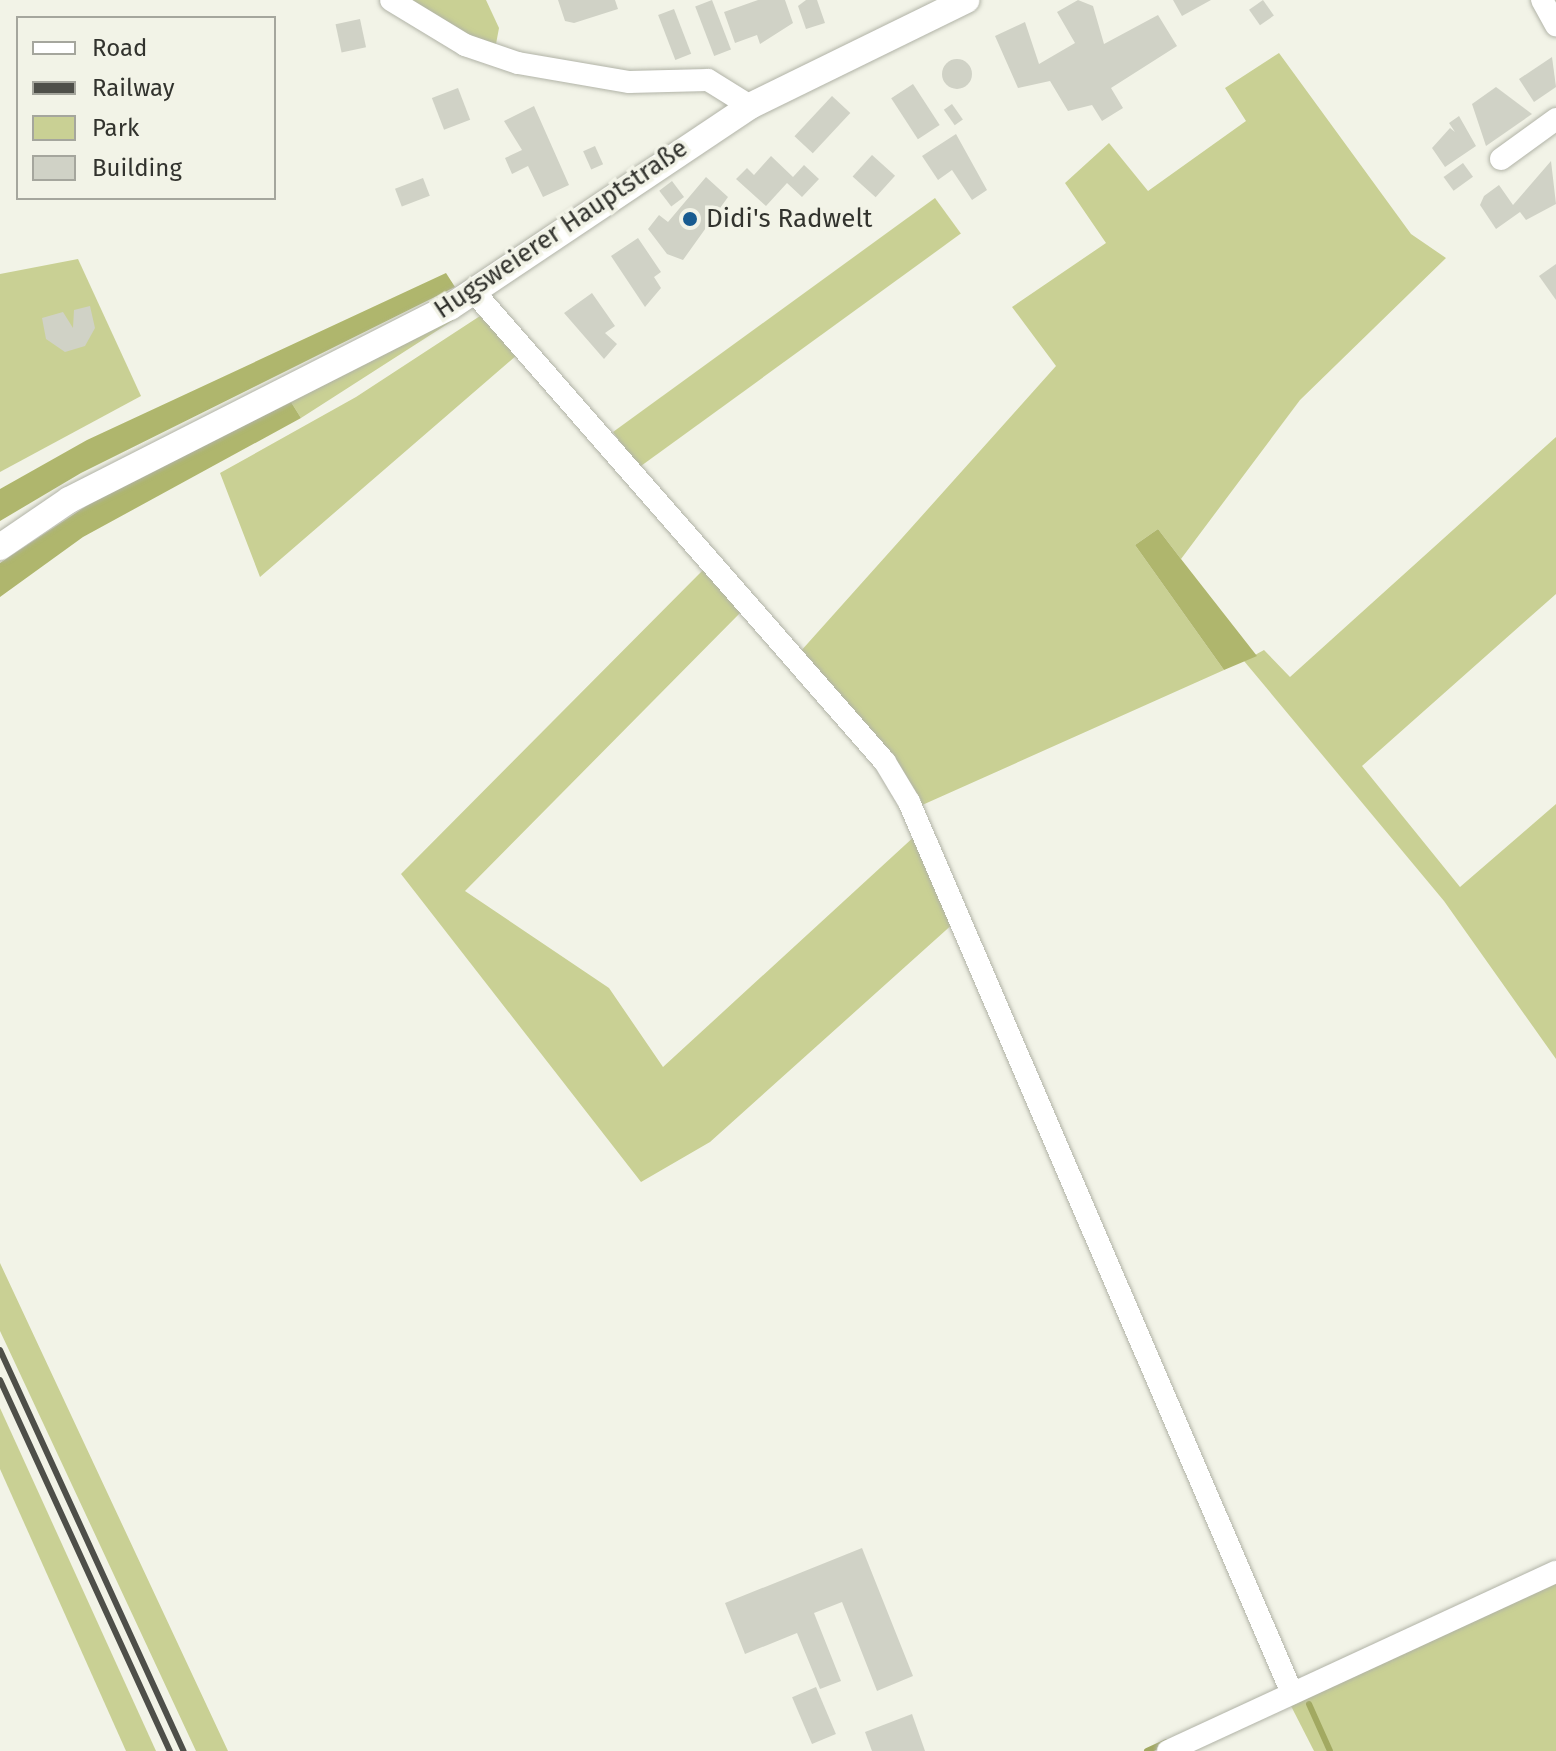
<!DOCTYPE html>
<html>
<head>
<meta charset="utf-8">
<style>
	body { margin:0 }
	#map { position:relative; width:1556px; height:1751px; overflow:hidden; background:#f2f3e7; font-family:"Fira Sans",sans-serif }
	div>[style] { position:absolute }
	.green>* { inset:0; background:#c9d094; transform-origin:0 0 }
	.forest>* { inset:0; background:#afb66d }
	.stream>* { height:6px; margin:-3px; padding:0 3px; transform-origin:3px; border-radius:3px; background:#a2a961 }
	.building>* { inset:0; background:#d0d2c6; transform-origin:0 0 }
	.round { border-radius:50% }
	.roads { filter:drop-shadow(0 0 2px #b1b3a7) drop-shadow(0 0 2px #b1b3a7) }
	.minor>* { height:22px; margin:-11px; padding:0 11px; transform-origin:11px; border-radius:11px; background:#fff }
	.tertiary>* { height:26px; margin:-13px; padding:0 13px; transform-origin:13px; border-radius:13px; background:#fff }
	.rail>* { height:6px; margin:-3px; padding:0 3px; transform-origin:3px; border-radius:3px; background:#4e4f49 }
	.dots>* { width:22px; height:22px; translate:-50% -50%; box-sizing:border-box; border:4px solid #f2f3e7; border-radius:50% }
	span { translate:-50% -50%; white-space:nowrap; text-align:center; line-height:1.15; -webkit-text-stroke:7px #f2f3e7; paint-order:stroke }
	.poi-label { font-size:26px; color:#32332e }
	.left { translate:0 -50%; text-align:left }
	.street-label { font-size:26px; color:#32332e }
	.legend { position:absolute; left:16px; top:16px; width:260px; height:184px; box-sizing:border-box; background:#f2f3e7; border:2px solid #a5a69d; margin:0; padding:10px 14px; list-style:none; font-size:24px; color:#32332e }
	.legend li { display:flex; align-items:center; gap:16px; height:40px }
	.legend b { width:40px; border:2px solid #a5a69d }
</style>
</head>
<body>
<div id="map">
	<div class="green">
		<div style="clip-path:polygon(401px 0,486px 0,499px 28px,496px 44px,492px 48px)"></div>
		<div style="clip-path:polygon(1279px 53px,1411px 234px,1446px 258px,1300px 400px,1181px 559px,1158px 529px,1135px 545px,1224px 670px,920px 806px,800px 652px,1056px 366px,1012px 307px,1106px 243px,1065px 183px,1109px 143px,1148px 191px,1246px 121px,1225px 88px)"></div>
		<div style="left:935px;top:198px;width:44px;height:398px;rotate:54deg"></div>
		<div style="clip-path:polygon(78px 259px,141px 396px,0 472px,0 274px)"></div>
		<div style="clip-path:polygon(463px 314px,301px 418px,291px 402px,383px 355px)"></div>
		<div style="clip-path:polygon(480px 316px,517px 355px,260px 577px,220px 473px,356px 397px)"></div>
		<div style="clip-path:polygon(1556px 437px,1556px 594px,1362px 766px,1460px 887px,1556px 804px,1556px 1059px,1444px 901px,1244px 661px,1264px 650px,1290px 677px)"></div>
		<div style="clip-path:polygon(705px 568px,743px 610px,465px 891px,609px 988px,663px 1067px,917px 834px,955px 922px,710px 1142px,641px 1182px,401px 874px)"></div>
		<div style="clip-path:polygon(0 1263px,228px 1751px,196px 1751px,51px 1440px,0 1331px)"></div>
		<div style="clip-path:polygon(0 1408px,21px 1454px,156px 1751px,126px 1751px,0 1469px)"></div>
		<div style="clip-path:polygon(1556px 1582px,1556px 1751px,1314px 1751px,1291px 1706px)"></div>
	</div>
	<div class="forest">
		<div style="clip-path:polygon(446px 273px,455px 287px,81px 473px,0 521px,0 489px,87px 440px)"></div>
		<div style="clip-path:polygon(291px 402px,301px 418px,83px 537px,0 597px,0 563px,100px 497px)"></div>
		<div style="clip-path:polygon(1158px 529px,1181px 559px,1257px 656px,1224px 670px,1135px 545px)"></div>
	</div>
	<div class="stream">
		<div style="left:1309px;top:1704px;width:51px;rotate:65.9deg"></div>
		<div style="left:1147px;top:1751px;width:21px;rotate:-25deg"></div>
	</div>
	<div class="building">
		<div style="clip-path:polygon(558px 0,615px 0,618px 9px,574px 23px,565px 21px)"></div>
		<div style="left:712px;top:0;width:53px;height:18px;rotate:69deg"></div>
		<div style="clip-path:polygon(758px 0,785px 0,793px 23px,760px 44px,757px 35px,735px 43px,724px 12px)"></div>
		<div style="clip-path:polygon(806px 0,817px 0,825px 23px,806px 29px,798px 6px)"></div>
		<div style="clip-path:polygon(1078px 0,1093px 6px,1104px 44px,1158px 15px,1177px 46px,1111px 88px,1123px 108px,1102px 121px,1092px 105px,1068px 111px,1050px 81px,1018px 88px,995px 36px,1025px 22px,1039px 64px,1075px 43px,1057px 12px)"></div>
		<div style="clip-path:polygon(1173px 0,1211px 0,1182px 16px)"></div>
		<div style="left:1263px;top:0;width:19px;height:17px;rotate:55deg"></div>
		<div style="left:674px;top:9px;width:48px;height:17px;rotate:69deg"></div>
		<div style="left:360px;top:19px;width:29px;height:25px;rotate:78deg"></div>
		<div style="clip-path:polygon(1552px 57px,1556px 87px,1534px 102px,1519px 79px)"></div>
		<div class="round" style="left:942px;top:59px;width:30px;height:30px"></div>
		<div style="left:913px;top:84px;width:49px;height:26px;rotate:57deg"></div>
		<div style="clip-path:polygon(1496px 87px,1532px 114px,1486px 146px,1472px 104px)"></div>
		<div style="left:458px;top:88px;width:34px;height:28px;rotate:69deg"></div>
		<div style="left:832px;top:96px;width:25px;height:55px;rotate:43deg"></div>
		<div style="left:952px;top:104px;width:19px;height:10px;rotate:55deg"></div>
		<div style="clip-path:polygon(534px 106px,569px 185px,543px 197px,528px 166px,512px 174px,505px 158px,522px 150px,504px 121px)"></div>
		<div style="clip-path:polygon(1459px 116px,1476px 146px,1445px 167px,1432px 148px,1450px 128px,1455px 132px,1449px 123px)"></div>
		<div style="clip-path:polygon(956px 134px,987px 190px,972px 200px,952px 170px,938px 180px,922px 156px)"></div>
		<div style="left:595px;top:146px;width:20px;height:13px;rotate:66deg"></div>
		<div style="left:872px;top:155px;width:31px;height:29px;rotate:42deg"></div>
		<div style="clip-path:polygon(771px 156px,793px 177px,804px 165px,819px 179px,802px 197px,787px 183px,766px 206px,736px 179px,747px 168px,754px 175px)"></div>
		<div style="clip-path:polygon(1551px 161px,1556px 204px,1526px 220px,1520px 212px,1496px 229px,1480px 205px,1484px 196px,1499px 185px,1513px 205px)"></div>
		<div style="left:1463px;top:163px;width:17px;height:24px;rotate:54deg"></div>
		<div style="clip-path:polygon(706px 177px,728px 197px,683px 260px,667px 254px,648px 229px,659px 215px,668px 222px)"></div>
		<div style="left:423px;top:178px;width:19px;height:30px;rotate:69deg"></div>
		<div style="left:672px;top:181px;width:20px;height:16px;rotate:53deg"></div>
		<div style="clip-path:polygon(638px 238px,661px 272px,654px 277px,661px 288px,645px 307px,611px 256px)"></div>
		<div style="clip-path:polygon(1556px 264px,1556px 300px,1539px 276px)"></div>
		<div style="clip-path:polygon(592px 293px,615px 326px,605px 333px,617px 344px,604px 359px,564px 313px)"></div>
		<div style="clip-path:polygon(90px 306px,95px 328px,85px 346px,65px 352px,46px 339px,42px 318px,63px 312px,73px 328px,74px 310px)"></div>
		<div style="clip-path:polygon(862px 1548px,913px 1676px,877px 1691px,842px 1602px,814px 1613px,841px 1681px,820px 1689px,797px 1633px,745px 1654px,725px 1603px)"></div>
		<div style="left:816px;top:1687px;width:51px;height:26px;rotate:67deg"></div>
		<div style="clip-path:polygon(912px 1714px,925px 1751px,872px 1751px,865px 1732px)"></div>
	</div>
	<div class="roads">
		<div class="minor">
			<div style="left:391px;top:0;width:87px;rotate:31.3deg"></div>
			<div style="left:465px;top:45px;width:56px;rotate:18.8deg"></div>
			<div style="left:518px;top:63px;width:113px;rotate:9.7deg"></div>
			<div style="left:629px;top:82px;width:79px;rotate:-1.5deg"></div>
			<div style="left:708px;top:80px;width:49px;rotate:31.8deg"></div>
			<div style="left:1542px;top:0;width:29px;rotate:61deg"></div>
			<div style="left:1501px;top:159px;width:68px;rotate:-36deg"></div>
			<div style="left:474px;top:292px;width:624px;rotate:48.83deg"></div>
			<div style="left:885px;top:762px;width:47px;rotate:59deg"></div>
			<div style="left:909px;top:802px;width:970px;rotate:66.74deg"></div>
			<div style="left:1168px;top:1751px;width:427px;rotate:-24.8deg"></div>
		</div>
		<div class="tertiary">
			<div style="left:0;top:547px;width:83px;rotate:-34.3deg"></div>
			<div style="left:69px;top:500px;width:427px;rotate:-26.9deg"></div>
			<div style="left:450px;top:307px;width:361px;rotate:-33.8deg"></div>
			<div style="left:750px;top:106px;width:241px;rotate:-26.1deg"></div>
		</div>
	</div>
	<div class="rail">
		<div style="left:0;top:1350px;width:441px;rotate:65.4deg"></div>
		<div style="left:0;top:1380px;width:408px;rotate:65.4deg"></div>
	</div>
	<div class="dots">
		<div style="left:690px;top:219px;background:#185b90"></div>
	</div>
	<div class="poi-label">
		<span class="left" style="left:706px;top:219px">Didi's Radwelt</span>
	</div>
	<div class="street-label">
		<span style="left:561px;top:229px;rotate:-34deg">Hugsweierer Hauptstraße</span>
	</div>
	<ul class="legend">
	<li><b style="height:10px;background:#fff"></b>Road</li>
	<li><b style="height:10px;background:#4e4f49"></b>Railway</li>
	<li><b style="height:22px;background:#c9d094"></b>Park</li>
	<li><b style="height:22px;background:#d0d2c6"></b>Building</li>
	</ul>
</div>
</body>
</html>
